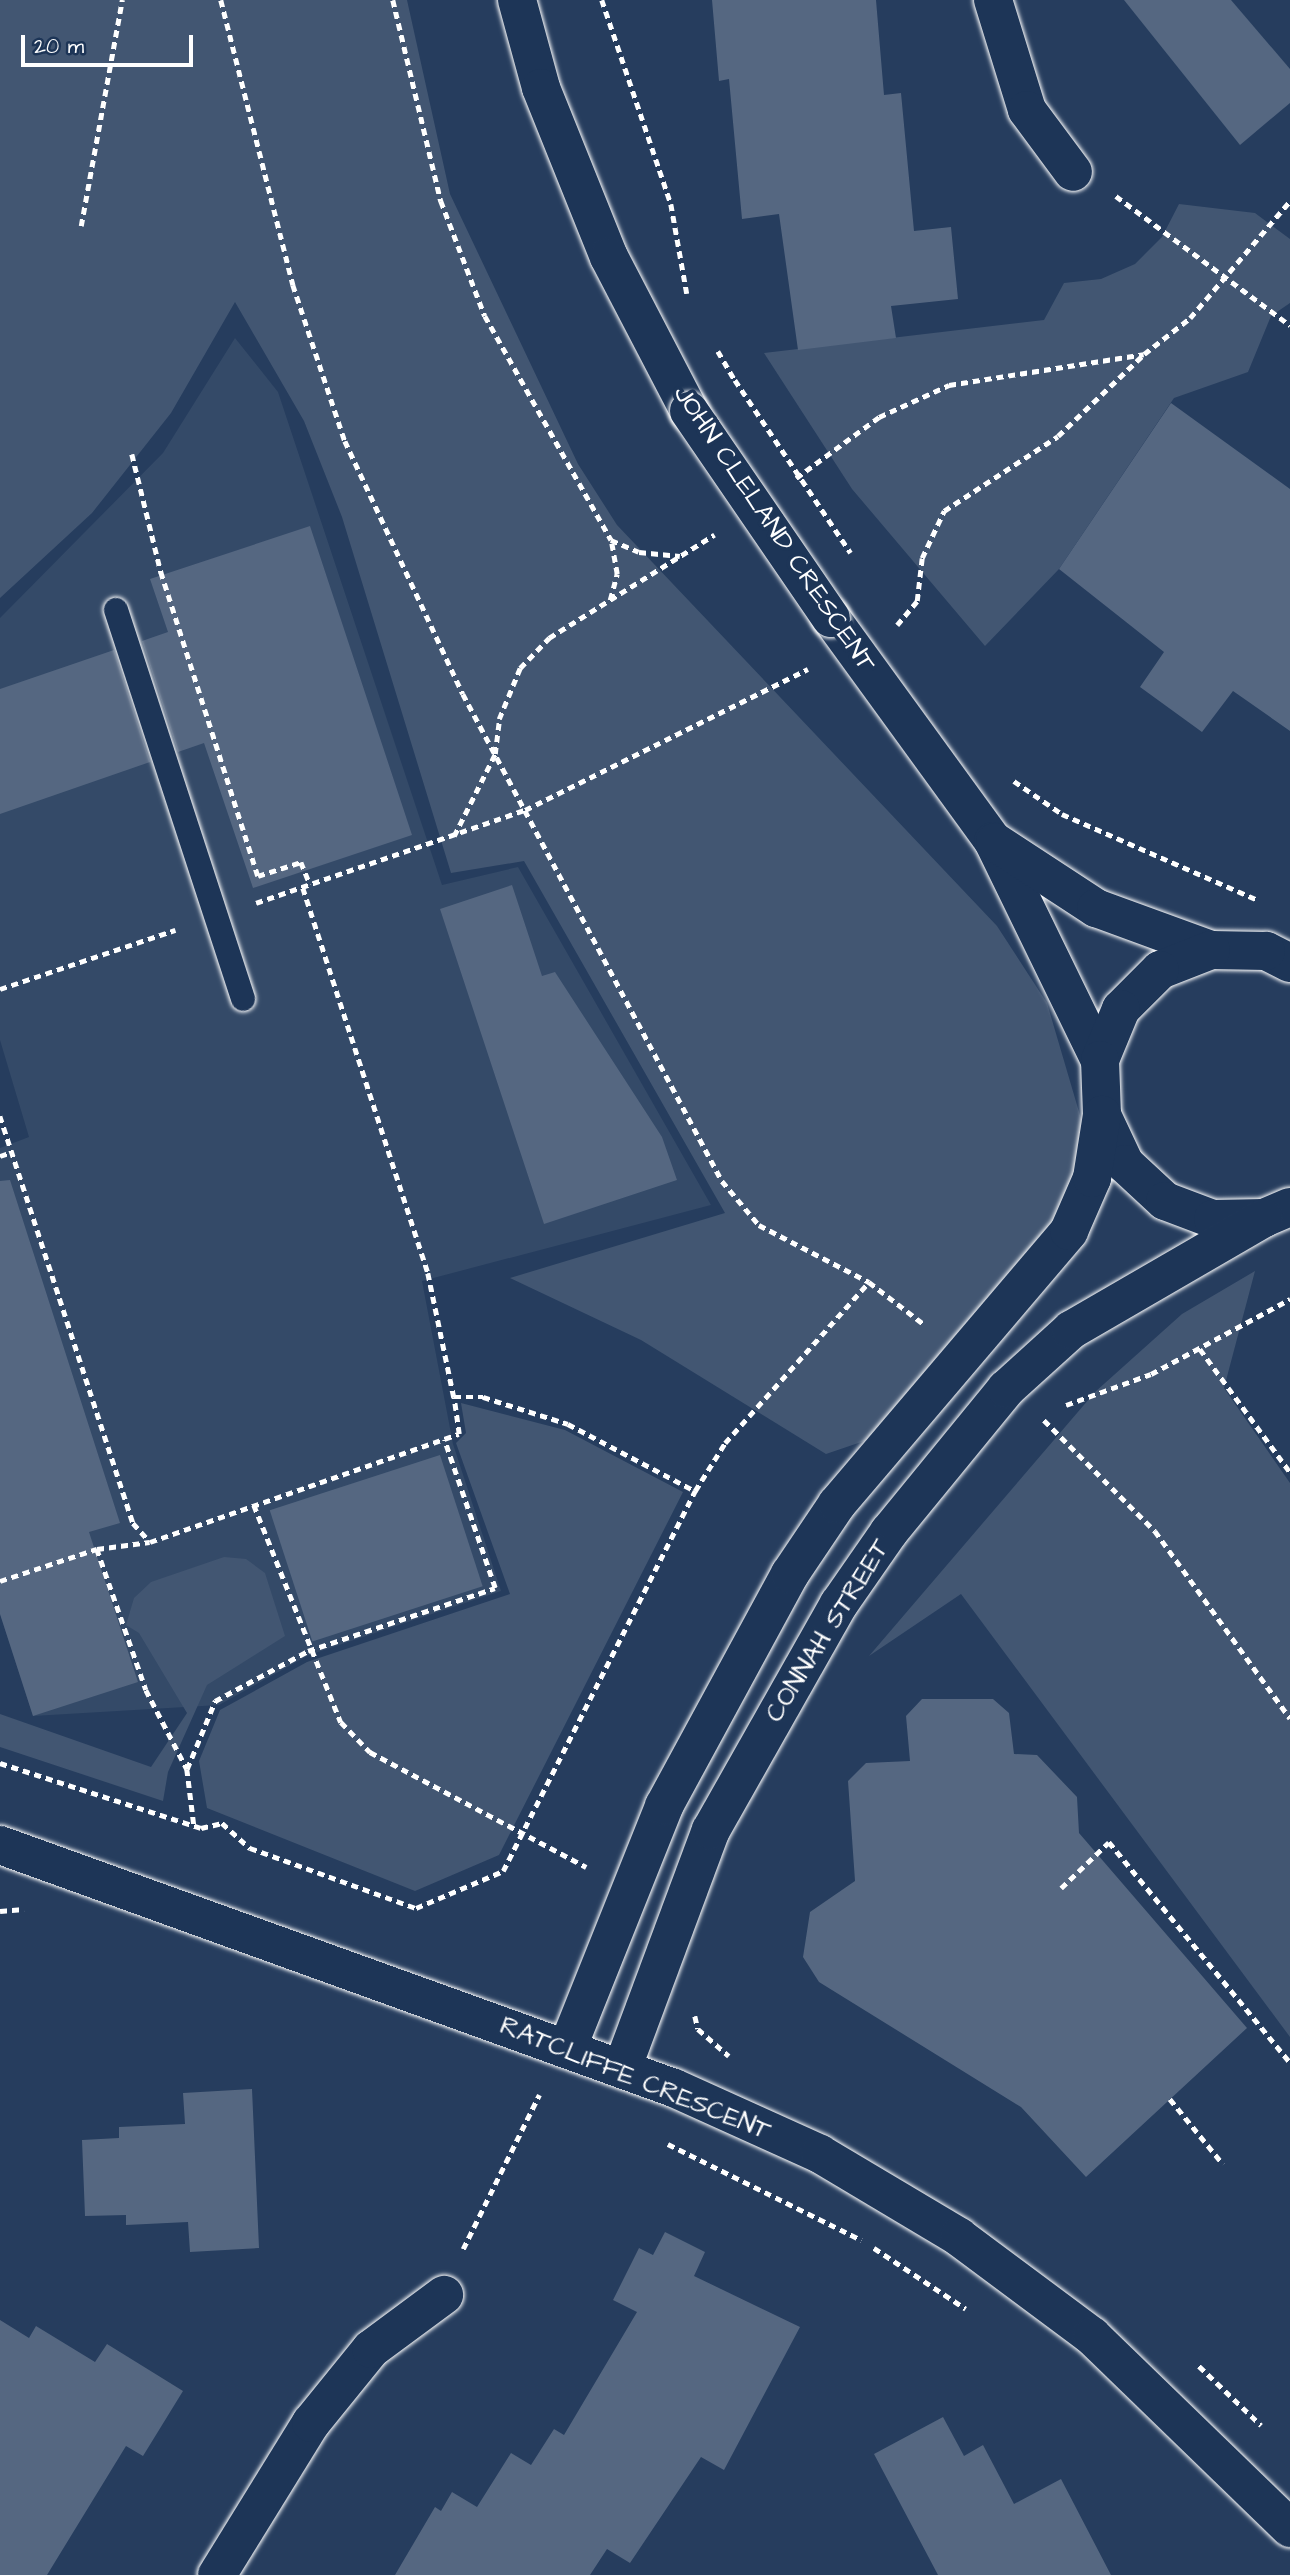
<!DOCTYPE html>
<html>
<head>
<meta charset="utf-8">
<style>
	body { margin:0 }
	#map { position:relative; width:1290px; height:2575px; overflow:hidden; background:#263d5e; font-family:"Architects Daughter",sans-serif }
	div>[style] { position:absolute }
	.built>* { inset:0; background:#344a68 }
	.green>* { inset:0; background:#425672 }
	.building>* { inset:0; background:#556781; transform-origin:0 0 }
	.path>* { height:4.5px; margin-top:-2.25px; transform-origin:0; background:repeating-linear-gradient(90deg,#fff 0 7px,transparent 0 12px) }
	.roads { filter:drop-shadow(0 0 2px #fff) drop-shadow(0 0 2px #fff) }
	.service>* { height:24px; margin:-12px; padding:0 12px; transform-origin:12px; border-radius:12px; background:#1d3557 }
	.minor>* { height:38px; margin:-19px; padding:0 19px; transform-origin:19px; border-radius:19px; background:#1d3557 }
	.tertiary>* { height:38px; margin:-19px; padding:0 19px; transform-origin:19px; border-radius:19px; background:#1d3557 }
	.path-bridge>* { height:4.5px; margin-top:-2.25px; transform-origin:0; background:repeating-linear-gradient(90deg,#fff 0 7px,transparent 0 12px) }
	.bridges { filter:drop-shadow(0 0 2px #fff) drop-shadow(0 0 2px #fff) }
	.tertiary-bridge>* { height:38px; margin:-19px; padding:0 19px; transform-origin:19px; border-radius:19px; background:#1d3557 }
	span { translate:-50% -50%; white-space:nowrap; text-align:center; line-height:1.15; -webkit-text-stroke:7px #1d3557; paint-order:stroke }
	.street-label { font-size:26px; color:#fff }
	.scale { position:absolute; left:21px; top:35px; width:172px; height:32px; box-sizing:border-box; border:4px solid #fff; border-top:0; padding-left:9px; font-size:21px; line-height:24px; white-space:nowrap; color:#fff; -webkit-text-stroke:5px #1d3557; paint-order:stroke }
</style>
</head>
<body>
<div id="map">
	<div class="built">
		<div style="clip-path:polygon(235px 338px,278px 392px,442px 885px,518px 867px,711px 1205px,422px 1281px,453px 1444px,501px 1591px,309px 1655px,219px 1705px,33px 1716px,0 1614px,0 1148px,29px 1137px,0 1040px,0 618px,163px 453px)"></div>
	</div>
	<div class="green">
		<div style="clip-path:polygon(0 0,407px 0,450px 194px,578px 464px,617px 525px,997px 926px,1047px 1003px,1082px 1122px,1070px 1205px,873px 1438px,826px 1454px,641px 1340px,510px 1278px,725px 1213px,524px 861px,451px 873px,342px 517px,304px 421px,235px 302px,171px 413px,92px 513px,0 598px)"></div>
		<div style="clip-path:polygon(1179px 204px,1255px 213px,1290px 239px,1290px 303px,1271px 316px,1248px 372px,1174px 398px,1059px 569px,985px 646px,852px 489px,764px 353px,1044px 320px,1064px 283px,1101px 279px,1135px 264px,1162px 237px)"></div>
		<div style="clip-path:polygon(1255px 1271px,1224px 1388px,1290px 1483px,1290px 2037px,961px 1594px,869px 1656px,1095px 1392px,1182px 1314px)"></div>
		<div style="clip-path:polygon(461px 1403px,565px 1430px,683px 1492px,499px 1855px,415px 1891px,207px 1808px,199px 1761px,220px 1710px,307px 1662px,510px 1594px,456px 1443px,466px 1433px)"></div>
		<div style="clip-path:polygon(224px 1557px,246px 1559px,265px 1573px,285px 1636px,207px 1685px,168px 1772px,163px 1801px,0 1747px,0 1714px,151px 1767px,187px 1713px,139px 1633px,126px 1625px,134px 1598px,151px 1582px)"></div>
	</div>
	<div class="building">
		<div style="clip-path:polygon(712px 0,876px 0,884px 95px,901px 93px,914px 231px,951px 227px,958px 299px,891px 306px,896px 338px,798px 350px,779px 214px,742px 219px,729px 79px,719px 81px)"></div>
		<div style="clip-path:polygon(1124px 0,1231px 0,1290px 69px,1290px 103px,1240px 145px)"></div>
		<div style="clip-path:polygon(1171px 403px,1290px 489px,1290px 731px,1233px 691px,1202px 732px,1140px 687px,1164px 652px,1059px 569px)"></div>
		<div style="clip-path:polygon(310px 526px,412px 835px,253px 888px,204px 743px,178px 752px,142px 641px,168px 632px,150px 579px)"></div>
		<div style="clip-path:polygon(114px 650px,150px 762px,0 814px,0 689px)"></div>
		<div style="clip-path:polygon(512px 885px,542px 976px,555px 972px,662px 1137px,677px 1180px,544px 1224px,440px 909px)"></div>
		<div style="clip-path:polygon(10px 1180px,120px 1523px,89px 1532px,138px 1682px,33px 1716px,0 1614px,0 1181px)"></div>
		<div style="left:440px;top:1455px;width:138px;height:179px;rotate:72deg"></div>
		<div style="clip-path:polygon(922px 1699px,993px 1699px,1009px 1713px,1014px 1754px,1037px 1755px,1077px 1797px,1079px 1833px,1247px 2028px,1086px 2177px,1021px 2107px,819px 1982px,803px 1957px,810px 1912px,855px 1881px,848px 1781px,866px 1763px,910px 1761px,906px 1716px)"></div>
		<div style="clip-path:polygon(252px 2089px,259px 2248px,190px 2252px,188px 2222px,126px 2225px,126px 2215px,85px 2216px,82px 2140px,119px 2138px,119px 2127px,185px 2124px,183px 2093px)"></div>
		<div style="clip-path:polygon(665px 2232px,705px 2252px,694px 2276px,800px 2327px,724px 2470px,701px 2457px,630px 2563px,607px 2549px,590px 2575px,395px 2575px,435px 2507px,441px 2511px,452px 2492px,477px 2507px,511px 2453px,531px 2465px,554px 2429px,564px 2435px,637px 2312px,613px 2300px,639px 2248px,653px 2255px)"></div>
		<div style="clip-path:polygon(0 2320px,29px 2338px,36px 2326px,95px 2362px,107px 2344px,183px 2391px,143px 2456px,126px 2446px,47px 2575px,0 2575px)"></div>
		<div style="clip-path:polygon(943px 2417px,964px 2456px,983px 2445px,1014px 2504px,1061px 2479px,1111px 2575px,938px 2575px,874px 2454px)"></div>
	</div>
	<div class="path">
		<div style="left:221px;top:0;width:294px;rotate:75.8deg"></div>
		<div style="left:293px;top:285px;width:164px;rotate:71.6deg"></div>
		<div style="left:345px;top:441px;width:279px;rotate:65deg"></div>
		<div style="left:463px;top:694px;width:552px;rotate:61.99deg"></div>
		<div style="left:722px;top:1181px;width:57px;rotate:49.9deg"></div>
		<div style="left:759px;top:1225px;width:124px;rotate:27.4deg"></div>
		<div style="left:869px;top:1282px;width:71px;rotate:37.5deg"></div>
		<div style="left:393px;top:0;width:207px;rotate:76.6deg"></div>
		<div style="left:441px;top:201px;width:123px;rotate:69.1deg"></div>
		<div style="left:485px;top:316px;width:257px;rotate:60.6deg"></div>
		<div style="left:611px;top:540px;width:30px;rotate:23deg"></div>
		<div style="left:639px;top:552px;width:41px;rotate:5.6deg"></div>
		<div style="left:602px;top:0;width:215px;rotate:71.3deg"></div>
		<div style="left:671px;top:204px;width:91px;rotate:79.9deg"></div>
		<div style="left:1116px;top:196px;width:217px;rotate:36.6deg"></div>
		<div style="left:81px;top:226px;width:230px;rotate:-79.7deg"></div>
		<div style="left:718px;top:351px;width:34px;rotate:60deg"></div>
		<div style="left:132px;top:454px;width:122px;rotate:76.2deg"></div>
		<div style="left:161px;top:572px;width:319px;rotate:72.3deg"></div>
		<div style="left:258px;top:876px;width:45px;rotate:-18deg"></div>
		<div style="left:301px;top:862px;width:24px;rotate:68deg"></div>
		<div style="left:796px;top:478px;width:103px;rotate:-36.3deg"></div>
		<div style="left:879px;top:417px;width:77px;rotate:-24.6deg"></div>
		<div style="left:949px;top:385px;width:197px;rotate:-9deg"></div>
		<div style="left:1144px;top:354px;width:58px;rotate:-38deg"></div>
		<div style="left:1190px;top:318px;width:154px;rotate:-49.5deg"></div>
		<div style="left:610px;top:600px;width:27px;rotate:-75deg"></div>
		<div style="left:617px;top:574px;width:34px;rotate:-100deg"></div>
		<div style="left:897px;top:625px;width:31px;rotate:-50deg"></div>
		<div style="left:917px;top:601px;width:43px;rotate:-83.4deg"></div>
		<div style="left:922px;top:558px;width:52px;rotate:-64.9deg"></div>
		<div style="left:944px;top:511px;width:136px;rotate:-33.3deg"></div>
		<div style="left:1058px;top:436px;width:119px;rotate:-43.6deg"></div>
		<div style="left:1014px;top:781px;width:58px;rotate:34.5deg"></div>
		<div style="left:1062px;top:814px;width:214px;rotate:23.7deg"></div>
		<div style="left:454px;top:836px;width:92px;rotate:-63.4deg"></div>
		<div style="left:495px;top:754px;width:35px;rotate:-83deg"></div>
		<div style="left:499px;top:719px;width:55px;rotate:-67.6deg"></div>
		<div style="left:520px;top:668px;width:42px;rotate:-46deg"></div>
		<div style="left:549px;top:638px;width:195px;rotate:-32deg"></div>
		<div style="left:303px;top:888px;width:405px;rotate:72deg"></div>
		<div style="left:428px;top:1273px;width:127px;rotate:78.2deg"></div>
		<div style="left:256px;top:903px;width:285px;rotate:-19.1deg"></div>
		<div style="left:525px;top:810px;width:316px;rotate:-26.5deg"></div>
		<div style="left:0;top:989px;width:185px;rotate:-18.6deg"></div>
		<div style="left:0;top:1116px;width:428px;rotate:71.9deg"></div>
		<div style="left:133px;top:1523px;width:25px;rotate:48deg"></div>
		<div style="left:0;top:1156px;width:13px;rotate:-18deg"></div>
		<div style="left:1200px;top:1349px;width:152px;rotate:53.8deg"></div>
		<div style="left:1066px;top:1405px;width:90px;rotate:-20deg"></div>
		<div style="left:1151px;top:1374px;width:158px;rotate:-28.3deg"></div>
		<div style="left:1044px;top:1420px;width:157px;rotate:45deg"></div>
		<div style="left:1155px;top:1531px;width:231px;rotate:54.2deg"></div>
		<div style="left:254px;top:1505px;width:234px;rotate:68.2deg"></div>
		<div style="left:341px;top:1722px;width:42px;rotate:46deg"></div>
		<div style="left:370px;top:1752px;width:245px;rotate:28deg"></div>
		<div style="left:97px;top:1549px;width:149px;rotate:70.8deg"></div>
		<div style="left:146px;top:1690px;width:89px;rotate:62.6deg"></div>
		<div style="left:187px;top:1769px;width:56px;rotate:82.9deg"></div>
		<div style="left:0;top:1581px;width:102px;rotate:-18.3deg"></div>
		<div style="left:97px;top:1549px;width:53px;rotate:-7.5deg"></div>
		<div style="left:150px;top:1542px;width:327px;rotate:-19.3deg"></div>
		<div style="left:459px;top:1434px;width:37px;rotate:-98deg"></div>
		<div style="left:454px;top:1397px;width:29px"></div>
		<div style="left:483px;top:1397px;width:89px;rotate:17.6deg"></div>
		<div style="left:568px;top:1424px;width:144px;rotate:27.8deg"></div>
		<div style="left:695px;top:1491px;width:57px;rotate:-58deg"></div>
		<div style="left:725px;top:1443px;width:216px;rotate:-48.2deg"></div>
		<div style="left:0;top:1763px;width:211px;rotate:17.9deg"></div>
		<div style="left:201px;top:1828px;width:22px;rotate:-13deg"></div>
		<div style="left:222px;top:1823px;width:38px;rotate:42deg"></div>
		<div style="left:250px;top:1848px;width:177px;rotate:19.9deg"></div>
		<div style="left:416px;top:1908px;width:95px;rotate:-23deg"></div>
		<div style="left:503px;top:1871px;width:426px;rotate:-63.2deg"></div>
		<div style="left:187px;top:1769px;width:74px;rotate:-67.6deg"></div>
		<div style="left:215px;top:1701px;width:106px;rotate:-28.3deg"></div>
		<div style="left:308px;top:1651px;width:197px;rotate:-18.6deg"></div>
		<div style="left:495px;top:1588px;width:157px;rotate:-108.9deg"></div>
		<div style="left:1061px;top:1888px;width:66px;rotate:-43.8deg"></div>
		<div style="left:1109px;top:1842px;width:285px;rotate:50.6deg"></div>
		<div style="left:0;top:1911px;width:24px;rotate:-5deg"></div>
		<div style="left:695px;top:2016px;width:13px;rotate:77deg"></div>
		<div style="left:698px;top:2029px;width:41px;rotate:41.1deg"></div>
		<div style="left:1170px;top:2099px;width:84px;rotate:50.8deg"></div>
		<div style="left:668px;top:2144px;width:216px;rotate:26.4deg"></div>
		<div style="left:874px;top:2248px;width:110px;rotate:33.5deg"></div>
		<div style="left:463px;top:2249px;width:172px;rotate:-63.7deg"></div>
		<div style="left:1199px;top:2366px;width:86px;rotate:43.6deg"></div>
	</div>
	<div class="roads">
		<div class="service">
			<div style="left:116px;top:610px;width:409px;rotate:71.9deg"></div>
		</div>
		<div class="minor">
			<div style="left:993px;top:0;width:115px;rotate:72.8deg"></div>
			<div style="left:1027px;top:110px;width:77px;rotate:53.4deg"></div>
			<div style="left:217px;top:2575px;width:179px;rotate:-58.3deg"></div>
			<div style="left:311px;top:2423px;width:95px;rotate:-51deg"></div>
			<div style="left:371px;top:2349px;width:91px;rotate:-36.5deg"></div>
		</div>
		<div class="tertiary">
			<div style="left:517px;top:0;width:91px;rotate:74.7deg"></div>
			<div style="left:541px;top:88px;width:182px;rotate:68.1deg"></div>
			<div style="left:609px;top:257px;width:174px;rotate:62.5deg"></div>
			<div style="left:831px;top:618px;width:276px;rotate:54deg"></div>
			<div style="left:993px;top:841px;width:244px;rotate:64deg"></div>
			<div style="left:995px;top:842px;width:121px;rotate:33.2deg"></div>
			<div style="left:1096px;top:908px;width:122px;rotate:20.1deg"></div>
			<div style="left:1290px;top:963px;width:27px;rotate:-153deg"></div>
			<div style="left:1266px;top:951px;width:55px;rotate:-179deg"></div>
			<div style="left:1211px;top:950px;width:55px;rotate:158.6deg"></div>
			<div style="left:1160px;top:970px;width:55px;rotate:135deg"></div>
			<div style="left:1121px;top:1009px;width:55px;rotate:112.4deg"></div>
			<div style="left:1100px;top:1060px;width:55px;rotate:87.9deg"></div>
			<div style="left:1102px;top:1115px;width:54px;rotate:64.9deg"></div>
			<div style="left:1125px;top:1164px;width:54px;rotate:42.8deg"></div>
			<div style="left:1165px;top:1201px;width:51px;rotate:20.6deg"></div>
			<div style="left:1213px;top:1219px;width:51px;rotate:-1.1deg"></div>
			<div style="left:1264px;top:1218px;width:28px;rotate:-23deg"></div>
			<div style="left:0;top:1845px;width:716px;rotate:19.83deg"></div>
			<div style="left:674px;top:2088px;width:160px;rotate:24.3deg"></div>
			<div style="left:820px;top:2154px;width:162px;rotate:30.8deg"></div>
			<div style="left:959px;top:2237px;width:166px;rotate:36.7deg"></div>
			<div style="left:1092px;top:2336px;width:276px;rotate:44.1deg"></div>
			<div style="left:567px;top:2049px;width:262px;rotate:-68.2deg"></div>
			<div style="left:664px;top:1806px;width:264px;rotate:-61.5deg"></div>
			<div style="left:790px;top:1574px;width:84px;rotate:-56.1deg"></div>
			<div style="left:837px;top:1504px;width:358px;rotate:-49.6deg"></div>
			<div style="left:1069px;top:1231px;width:58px;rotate:-66.5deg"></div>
			<div style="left:1092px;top:1178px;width:64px;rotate:-81deg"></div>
			<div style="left:622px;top:2069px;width:255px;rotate:-69.6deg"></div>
			<div style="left:711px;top:1830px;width:260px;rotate:-60.5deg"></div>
			<div style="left:839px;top:1604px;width:88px;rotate:-55.2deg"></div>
			<div style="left:889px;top:1532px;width:185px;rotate:-50.7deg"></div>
			<div style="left:1006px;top:1389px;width:88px;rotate:-42.2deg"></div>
			<div style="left:1071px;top:1330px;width:223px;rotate:-30.1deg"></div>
		</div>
	</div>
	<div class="path-bridge">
		<div style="left:735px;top:380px;width:208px;rotate:56.2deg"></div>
	</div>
	<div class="bridges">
		<div class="tertiary-bridge">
			<div style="left:689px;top:411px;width:251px;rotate:55.6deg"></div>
		</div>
	</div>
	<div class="street-label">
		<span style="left:774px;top:529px;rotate:56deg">JOHN CLELAND CRESCENT</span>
		<span style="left:828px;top:1631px;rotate:-58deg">CONNAH STREET</span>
		<span style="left:635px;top:2079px;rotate:22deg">RATCLIFFE CRESCENT</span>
	</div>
	<div class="scale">20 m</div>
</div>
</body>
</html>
